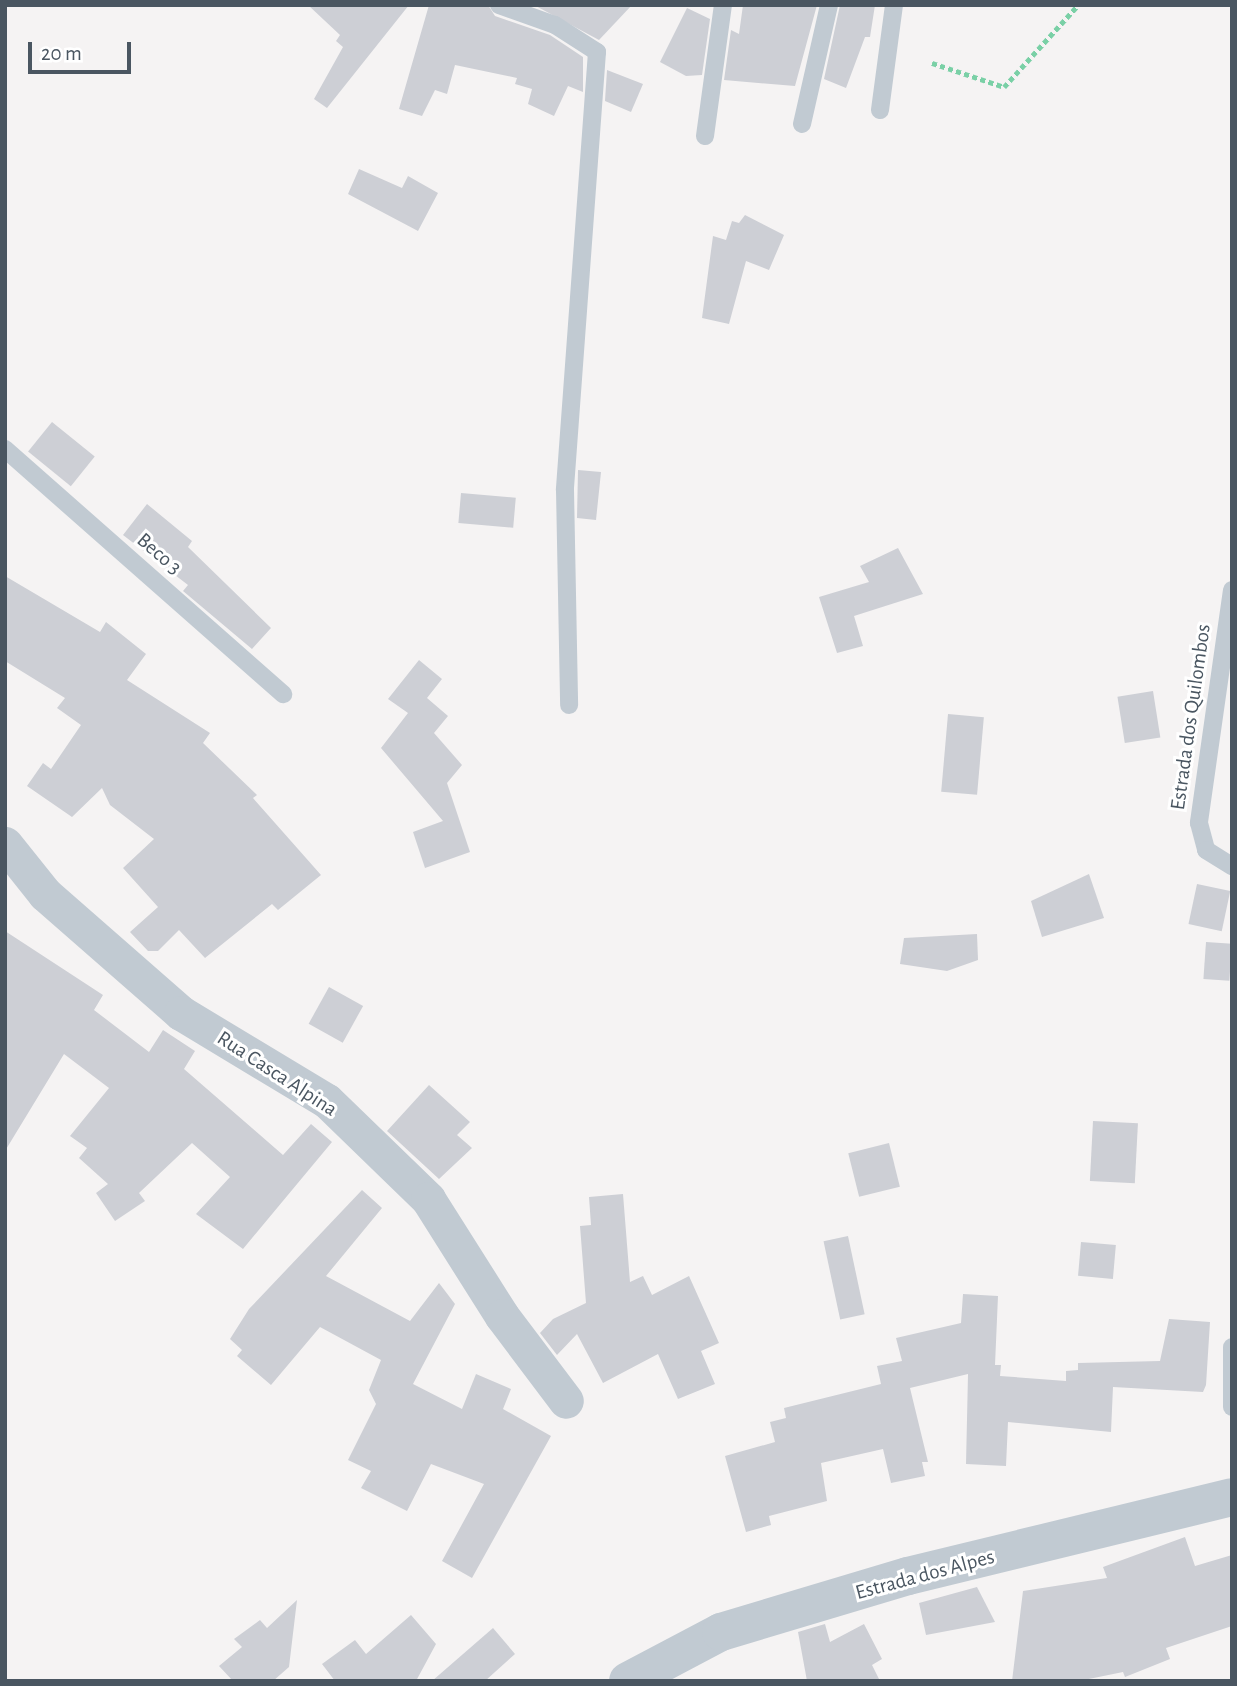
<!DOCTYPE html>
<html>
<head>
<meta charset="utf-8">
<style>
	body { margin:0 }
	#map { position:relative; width:1237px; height:1686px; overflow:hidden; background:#f5f3f3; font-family:"Alegreya Sans",sans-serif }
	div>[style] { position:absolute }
	.building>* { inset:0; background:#cdcfd5; transform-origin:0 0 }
	.path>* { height:4.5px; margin-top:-2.25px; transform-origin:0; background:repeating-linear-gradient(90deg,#7ad0a6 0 5px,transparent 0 8.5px) }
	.service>* { height:18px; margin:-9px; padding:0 9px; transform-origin:9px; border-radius:9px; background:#c1cad2 }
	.minor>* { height:35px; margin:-17.5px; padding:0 17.5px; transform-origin:17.5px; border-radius:17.5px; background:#c1cad2 }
	.tertiary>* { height:38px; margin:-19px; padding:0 19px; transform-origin:19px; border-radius:19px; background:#c1cad2 }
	span { translate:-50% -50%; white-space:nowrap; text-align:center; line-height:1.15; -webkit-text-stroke:6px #fff; paint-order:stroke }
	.street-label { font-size:21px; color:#4a5661 }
	.frame { position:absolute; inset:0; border:7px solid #4a5661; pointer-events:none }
	.scale { position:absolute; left:28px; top:42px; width:103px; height:32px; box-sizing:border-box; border:4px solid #4a5661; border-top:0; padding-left:9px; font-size:21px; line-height:24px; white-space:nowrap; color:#4a5661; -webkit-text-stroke:5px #fff; paint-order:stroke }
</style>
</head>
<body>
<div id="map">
	<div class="building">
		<div style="clip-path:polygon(308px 5px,409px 5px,327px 108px,314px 99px,343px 47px,336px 41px,340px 35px)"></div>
		<div style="clip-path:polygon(429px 5px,488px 5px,495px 16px,550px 35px,583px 57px,583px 92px,568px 86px,554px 116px,528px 104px,532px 89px,515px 84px,517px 78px,455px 65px,447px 94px,435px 90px,422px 116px,399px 109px)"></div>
		<div style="clip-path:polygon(534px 5px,632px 5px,599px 40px)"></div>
		<div style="clip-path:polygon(743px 5px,817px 5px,795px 86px,724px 80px,731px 30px,739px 34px)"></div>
		<div style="clip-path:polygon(840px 5px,875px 5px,870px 37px,865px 37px,846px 88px,824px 79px)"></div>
		<div style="clip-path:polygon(687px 8px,710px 19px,702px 75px,686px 76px,660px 62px)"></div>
		<div style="clip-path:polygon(607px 70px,643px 84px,631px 112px,605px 101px)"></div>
		<div style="clip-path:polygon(359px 169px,402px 188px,408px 176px,438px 193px,418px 231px,348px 194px)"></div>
		<div style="clip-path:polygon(745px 215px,784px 235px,769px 270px,746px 261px,729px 324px,702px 318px,713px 236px,726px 240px,732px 221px,739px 223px)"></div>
		<div style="left:52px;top:422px;width:55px;height:38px;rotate:39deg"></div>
		<div style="clip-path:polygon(578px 470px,601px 472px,596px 520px,577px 518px)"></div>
		<div style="left:461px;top:493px;width:55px;height:30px;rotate:5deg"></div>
		<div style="clip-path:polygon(147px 504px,192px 541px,188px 547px,271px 628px,252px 649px,183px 591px,188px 585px,123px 535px)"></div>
		<div style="clip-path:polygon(898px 548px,923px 594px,854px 616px,863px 646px,837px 653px,819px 597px,869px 582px,860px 566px)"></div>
		<div style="clip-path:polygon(5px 576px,100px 632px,106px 622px,146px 654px,127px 680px,210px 733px,203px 743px,257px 795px,253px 798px,321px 875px,278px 910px,272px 904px,205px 958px,179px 930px,158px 951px,148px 951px,130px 932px,158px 907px,123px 868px,154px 839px,110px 805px,102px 788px,72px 817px,27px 786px,43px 763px,51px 769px,81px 725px,57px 708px,65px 698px,5px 661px)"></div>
		<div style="clip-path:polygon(419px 660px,442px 679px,427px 698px,448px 716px,434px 733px,462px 765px,447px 783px,470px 852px,425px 868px,413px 832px,443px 821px,381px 748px,408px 713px,388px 699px)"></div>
		<div style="left:1153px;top:691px;width:47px;height:36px;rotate:81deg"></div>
		<div style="left:948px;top:714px;width:36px;height:78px;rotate:5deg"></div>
		<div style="clip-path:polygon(1089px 874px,1104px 918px,1042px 937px,1031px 901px)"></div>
		<div style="left:1197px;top:884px;width:34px;height:41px;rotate:12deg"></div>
		<div style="clip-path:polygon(5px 931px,103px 995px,94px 1010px,149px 1052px,163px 1030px,195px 1051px,184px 1069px,283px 1155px,311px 1124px,332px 1142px,243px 1249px,196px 1214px,230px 1177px,192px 1143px,139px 1193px,145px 1201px,115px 1221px,96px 1193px,108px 1184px,79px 1158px,87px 1148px,70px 1136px,109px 1088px,64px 1054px,5px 1151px)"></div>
		<div style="clip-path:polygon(977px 934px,978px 960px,947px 971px,900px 964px,904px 938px)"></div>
		<div style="left:1206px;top:942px;width:26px;height:37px;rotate:4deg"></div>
		<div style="left:329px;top:987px;width:39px;height:42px;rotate:29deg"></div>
		<div style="clip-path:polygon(429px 1085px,470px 1122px,457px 1135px,472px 1148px,439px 1179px,387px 1131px)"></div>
		<div style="left:1093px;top:1121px;width:45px;height:60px;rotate:3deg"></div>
		<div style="left:889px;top:1143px;width:45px;height:42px;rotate:76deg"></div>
		<div style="clip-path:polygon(362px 1190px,382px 1208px,326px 1276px,410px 1321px,439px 1283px,455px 1304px,413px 1384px,462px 1409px,476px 1374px,511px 1389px,503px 1409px,551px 1436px,472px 1578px,442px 1561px,484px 1484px,431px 1464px,407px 1511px,361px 1488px,371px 1471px,348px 1460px,376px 1404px,369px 1390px,381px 1360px,320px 1327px,271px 1385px,237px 1356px,242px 1350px,230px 1339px,249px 1309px)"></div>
		<div style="clip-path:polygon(623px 1194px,630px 1282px,643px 1276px,652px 1295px,689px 1276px,719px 1343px,701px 1351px,715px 1384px,678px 1399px,658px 1354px,603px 1383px,577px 1334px,557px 1355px,540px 1333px,553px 1319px,586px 1303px,580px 1226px,591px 1225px,589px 1197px)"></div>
		<div style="left:848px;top:1236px;width:80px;height:25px;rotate:78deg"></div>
		<div style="left:1081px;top:1242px;width:35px;height:34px;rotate:5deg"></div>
		<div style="clip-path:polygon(963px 1294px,998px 1296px,995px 1365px,1001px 1365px,1000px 1376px,1066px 1381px,1066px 1371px,1078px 1370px,1078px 1363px,1160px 1361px,1169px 1319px,1210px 1322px,1206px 1385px,1203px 1392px,1113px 1387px,1111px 1432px,1008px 1422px,1006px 1466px,966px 1464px,968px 1374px,910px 1388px,928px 1462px,922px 1462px,925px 1476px,891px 1483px,883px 1449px,821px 1463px,827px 1501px,769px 1516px,771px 1525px,746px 1532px,725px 1456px,775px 1442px,770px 1422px,786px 1418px,784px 1408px,881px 1384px,877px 1366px,902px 1361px,896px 1338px,961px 1323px)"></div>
		<div style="clip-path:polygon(1185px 1537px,1195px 1566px,1232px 1555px,1232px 1626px,1166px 1648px,1170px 1659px,1125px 1677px,1123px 1672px,1079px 1681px,1012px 1681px,1023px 1591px,1107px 1578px,1103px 1567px)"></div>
		<div style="clip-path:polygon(977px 1587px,995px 1622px,926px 1635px,919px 1603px)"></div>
		<div style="clip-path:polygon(297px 1600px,289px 1667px,273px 1681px,233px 1681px,219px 1666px,242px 1647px,234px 1639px,260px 1620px,267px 1628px)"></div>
		<div style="clip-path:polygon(411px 1615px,436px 1644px,416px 1681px,335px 1681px,322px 1664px,355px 1640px,366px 1654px)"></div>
		<div style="clip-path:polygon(825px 1624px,830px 1642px,864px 1624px,882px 1659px,872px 1665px,880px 1681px,807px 1681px,798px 1632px)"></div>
		<div style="clip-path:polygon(493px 1628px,515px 1654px,485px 1681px,432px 1681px)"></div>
	</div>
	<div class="path">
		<div style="left:932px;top:63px;width:76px;rotate:18.4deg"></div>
		<div style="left:1004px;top:87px;width:110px;rotate:-47.9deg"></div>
	</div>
	<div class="service">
		<div style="left:499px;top:5px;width:59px;rotate:19.7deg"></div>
		<div style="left:555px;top:25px;width:50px;rotate:32.7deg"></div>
		<div style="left:597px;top:52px;width:439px;rotate:94.2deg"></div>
		<div style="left:565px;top:490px;width:215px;rotate:88.9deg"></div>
		<div style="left:880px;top:110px;width:106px;rotate:-82.4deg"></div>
		<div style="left:802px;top:124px;width:122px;rotate:-77.2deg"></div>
		<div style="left:705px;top:136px;width:132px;rotate:-82.2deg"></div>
		<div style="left:5px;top:449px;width:371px;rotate:41.4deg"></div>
		<div style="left:1232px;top:590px;width:235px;rotate:98.1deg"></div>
		<div style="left:1199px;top:823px;width:28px;rotate:75deg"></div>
		<div style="left:1206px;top:850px;width:31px;rotate:32deg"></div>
		<div style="left:1232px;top:1347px;width:60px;rotate:90deg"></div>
	</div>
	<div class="minor">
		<div style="left:5px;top:844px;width:64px;rotate:51.3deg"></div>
		<div style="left:45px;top:894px;width:181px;rotate:41.2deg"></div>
		<div style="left:181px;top:1013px;width:170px;rotate:31.1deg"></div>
		<div style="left:327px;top:1101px;width:141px;rotate:44.1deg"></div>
		<div style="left:428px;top:1199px;width:138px;rotate:57.7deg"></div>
		<div style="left:502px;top:1316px;width:106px;rotate:53deg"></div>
	</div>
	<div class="tertiary">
		<div style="left:628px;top:1681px;width:105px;rotate:-27.8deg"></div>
		<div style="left:721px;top:1632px;width:195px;rotate:-16.7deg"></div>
		<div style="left:908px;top:1576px;width:333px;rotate:-13.7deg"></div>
	</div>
	<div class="street-label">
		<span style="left:159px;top:554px;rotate:41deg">Beco 3</span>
		<span style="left:1191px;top:717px;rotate:-82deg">Estrada dos Quilombos</span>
		<span style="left:277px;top:1074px;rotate:33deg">Rua Casca Alpina</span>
		<span style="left:925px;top:1575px;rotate:-15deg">Estrada dos Alpes</span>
	</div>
	<div class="frame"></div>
	<div class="scale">20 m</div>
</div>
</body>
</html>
